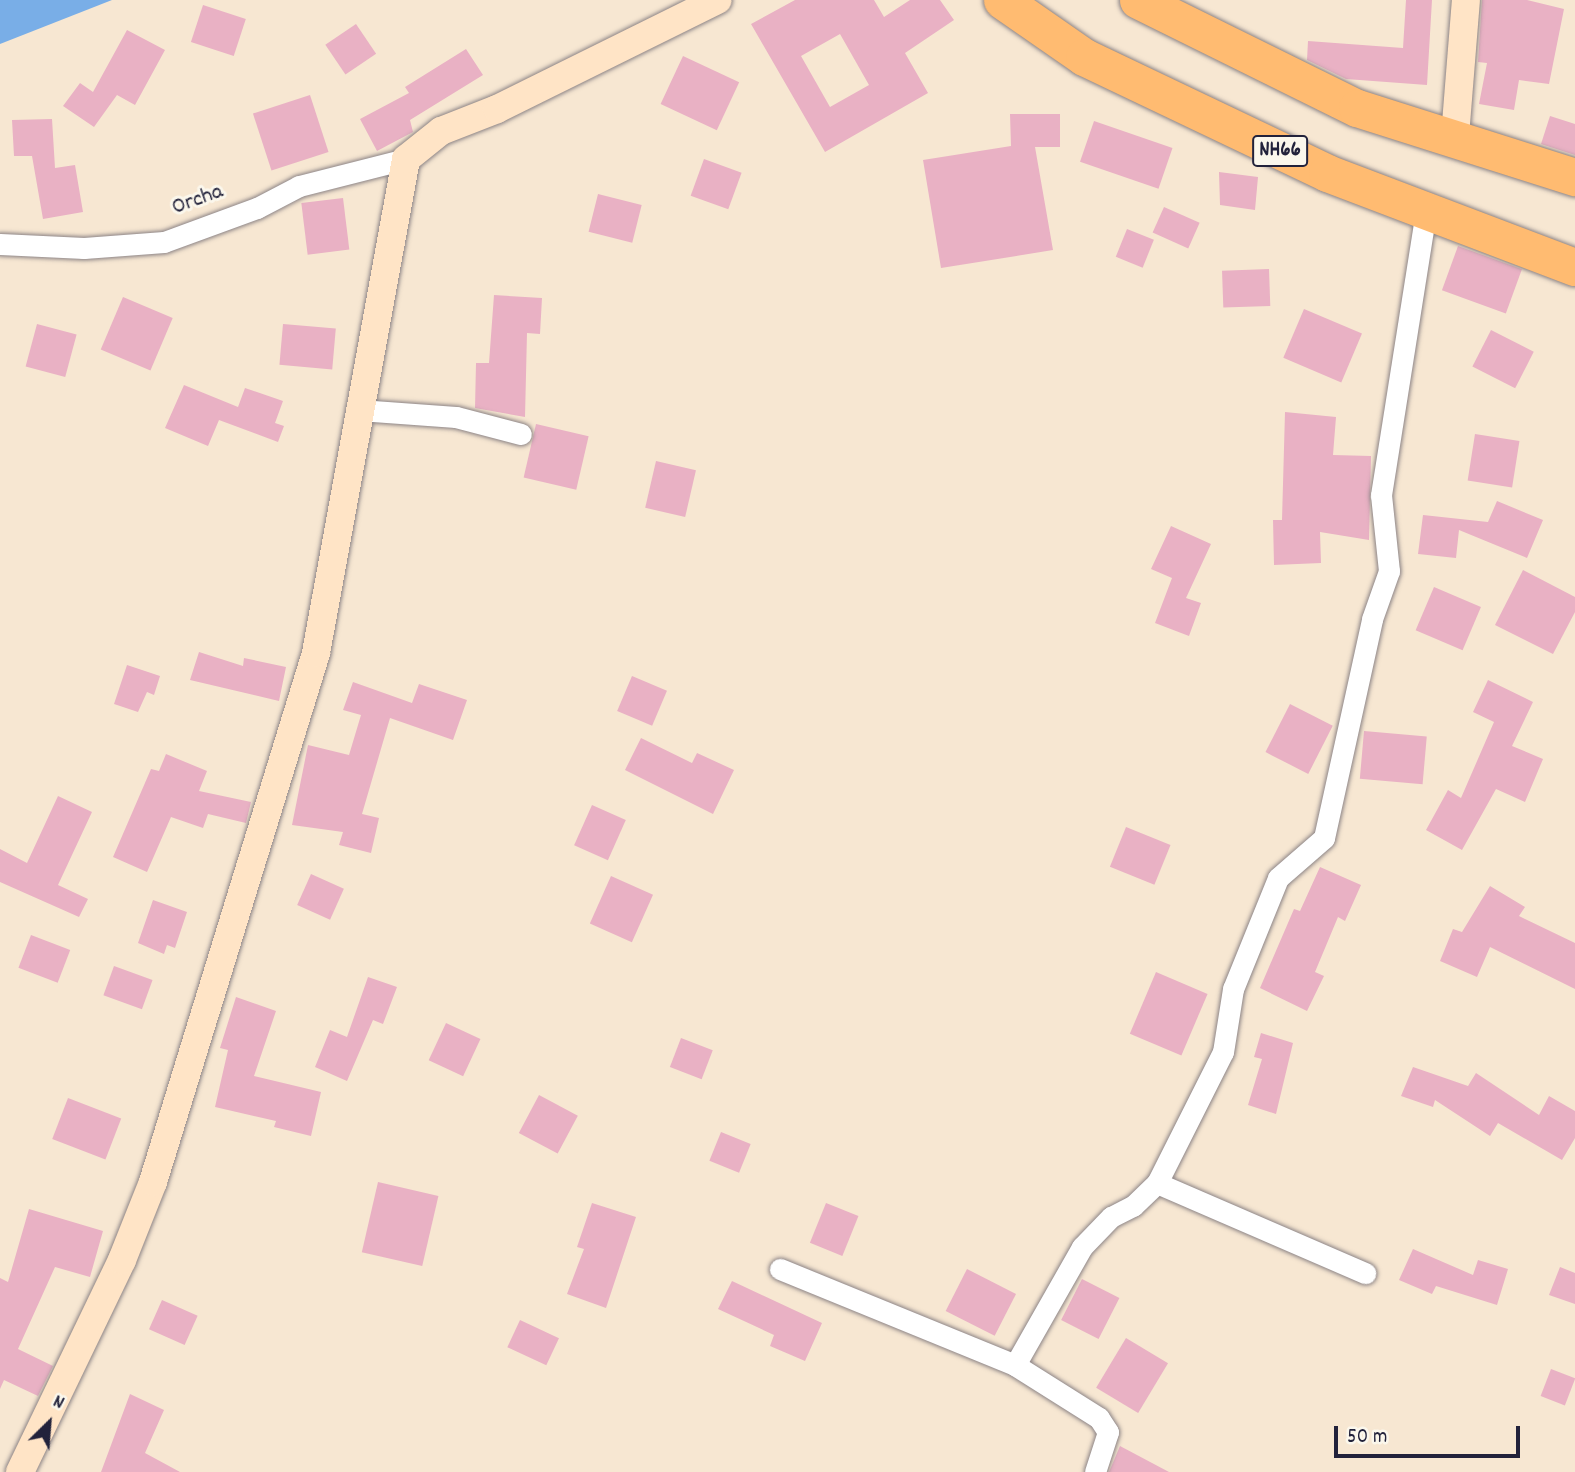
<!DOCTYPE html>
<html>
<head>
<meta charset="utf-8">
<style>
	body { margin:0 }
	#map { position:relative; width:1575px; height:1472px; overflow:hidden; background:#f7e7d2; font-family:Dekko,sans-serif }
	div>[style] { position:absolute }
	.water>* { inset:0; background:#79aee7 }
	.building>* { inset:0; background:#e9b1c4; transform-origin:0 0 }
	.roads { filter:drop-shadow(0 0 2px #8c8486) drop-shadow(0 0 2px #8c8486) }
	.street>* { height:21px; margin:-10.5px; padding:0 10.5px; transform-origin:10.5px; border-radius:10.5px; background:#fff }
	.secondary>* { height:28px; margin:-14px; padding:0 14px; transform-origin:14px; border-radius:14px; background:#ffe4c6 }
	.highway>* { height:37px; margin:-18.5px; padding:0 18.5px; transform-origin:18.5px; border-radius:18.5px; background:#ffbb71 }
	span { translate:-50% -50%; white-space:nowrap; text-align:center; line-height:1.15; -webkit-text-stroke:6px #fbf7ec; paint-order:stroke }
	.shield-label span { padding:2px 5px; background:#fbf7ec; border:2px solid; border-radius:5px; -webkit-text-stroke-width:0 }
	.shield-label { font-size:21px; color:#22223b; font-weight:700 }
	.street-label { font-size:23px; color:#22223b }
	.north { position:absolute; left:14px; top:1388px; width:70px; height:70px; -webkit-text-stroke:5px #fbf7ec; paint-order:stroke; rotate:25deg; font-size:19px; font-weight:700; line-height:28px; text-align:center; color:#22223b }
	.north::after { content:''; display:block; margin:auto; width:24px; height:32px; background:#22223b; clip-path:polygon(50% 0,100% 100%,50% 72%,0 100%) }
	.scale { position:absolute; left:1334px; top:1426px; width:186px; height:32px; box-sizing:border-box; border:4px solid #22223b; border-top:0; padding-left:9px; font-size:21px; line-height:24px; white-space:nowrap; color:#22223b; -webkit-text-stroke:5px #fbf7ec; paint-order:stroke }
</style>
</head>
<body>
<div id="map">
	<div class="water">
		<div style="clip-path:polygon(0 0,112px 0,0 44px)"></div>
	</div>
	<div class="building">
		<div style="clip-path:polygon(evenodd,795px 0,874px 0,884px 17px,910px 0,940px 0,954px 20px,905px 53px,928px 93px,825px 152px,751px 24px,795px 0,840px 34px,869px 85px,830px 107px,801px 56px,840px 34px)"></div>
		<div style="clip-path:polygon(1406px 0,1432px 0,1427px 85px,1346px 79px,1307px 60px,1308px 41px,1403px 48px)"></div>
		<div style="clip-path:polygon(1482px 0,1527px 0,1564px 9px,1549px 84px,1519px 80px,1514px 110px,1479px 104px,1487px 63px,1478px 62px)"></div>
		<div style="left:203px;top:5px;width:45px;height:39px;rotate:18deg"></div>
		<div style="left:356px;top:24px;width:36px;height:37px;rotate:56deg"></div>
		<div style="clip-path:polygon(127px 30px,165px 50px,135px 105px,117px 95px,94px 127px,63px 106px,80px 83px,93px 92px)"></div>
		<div style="clip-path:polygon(466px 49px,483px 75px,410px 120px,413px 132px,377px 151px,360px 119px,409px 93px,405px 87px)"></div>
		<div style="left:683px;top:56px;width:62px;height:53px;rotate:25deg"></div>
		<div style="left:310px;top:95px;width:60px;height:60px;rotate:72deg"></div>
		<div style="clip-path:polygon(1010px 114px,1060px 114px,1060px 147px,1035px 147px,1053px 250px,941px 268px,923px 160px,1011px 146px)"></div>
		<div style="clip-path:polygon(1550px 116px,1575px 124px,1575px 155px,1541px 144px)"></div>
		<div style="clip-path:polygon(52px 119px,55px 168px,75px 165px,83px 212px,43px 219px,32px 156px,14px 156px,12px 120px)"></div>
		<div style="left:1094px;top:121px;width:83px;height:43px;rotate:19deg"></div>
		<div style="left:704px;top:159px;width:40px;height:39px;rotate:20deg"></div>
		<div style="clip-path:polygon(1219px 172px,1258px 177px,1255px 210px,1220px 205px)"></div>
		<div style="left:598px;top:194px;width:45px;height:39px;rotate:14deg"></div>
		<div style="left:343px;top:198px;width:52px;height:42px;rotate:83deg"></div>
		<div style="left:1164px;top:207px;width:39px;height:28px;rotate:24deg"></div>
		<div style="left:1127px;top:229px;width:29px;height:30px;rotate:22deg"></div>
		<div style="left:1458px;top:246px;width:68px;height:47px;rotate:20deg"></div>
		<div style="left:1269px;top:269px;width:37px;height:47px;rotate:88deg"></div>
		<div style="clip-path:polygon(494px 295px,542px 298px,540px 334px,527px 333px,525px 417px,475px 408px,476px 363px,489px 363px)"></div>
		<div style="left:123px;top:297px;width:54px;height:57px;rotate:23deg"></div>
		<div style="left:1304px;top:309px;width:63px;height:53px;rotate:23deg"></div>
		<div style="left:37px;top:324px;width:41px;height:44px;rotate:15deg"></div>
		<div style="left:283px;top:324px;width:53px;height:41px;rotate:5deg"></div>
		<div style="left:1491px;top:330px;width:48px;height:41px;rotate:27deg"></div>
		<div style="clip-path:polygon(184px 385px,238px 407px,245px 388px,283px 401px,275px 423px,284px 426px,278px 442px,219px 420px,208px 446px,165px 428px)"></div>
		<div style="clip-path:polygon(1285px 412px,1336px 417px,1333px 455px,1371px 456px,1369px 540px,1320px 532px,1321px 563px,1274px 565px,1273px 520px,1282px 520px)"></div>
		<div style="left:536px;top:424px;width:54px;height:55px;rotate:13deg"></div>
		<div style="left:1475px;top:434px;width:45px;height:47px;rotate:9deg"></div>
		<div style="left:656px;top:461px;width:41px;height:48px;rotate:13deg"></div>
		<div style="clip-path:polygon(1497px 501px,1543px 520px,1527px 558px,1459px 530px,1456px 558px,1418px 554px,1423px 515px,1488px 522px)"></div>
		<div style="clip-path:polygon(1171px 526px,1211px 544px,1186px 598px,1201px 603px,1189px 636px,1155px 623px,1172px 578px,1151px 569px)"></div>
		<div style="clip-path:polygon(1523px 570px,1575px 597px,1575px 612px,1553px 654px,1495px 625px)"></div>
		<div style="left:1434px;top:587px;width:51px;height:47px;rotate:23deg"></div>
		<div style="clip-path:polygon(199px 652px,243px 666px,244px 658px,286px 667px,279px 701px,190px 680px)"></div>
		<div style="clip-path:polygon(127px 665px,160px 676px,154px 695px,147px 692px,138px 712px,114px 704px)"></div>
		<div style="left:632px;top:676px;width:38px;height:38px;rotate:23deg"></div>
		<div style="clip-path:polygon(1488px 680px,1533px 702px,1512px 746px,1543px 759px,1525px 802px,1496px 789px,1462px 850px,1426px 830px,1448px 790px,1461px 798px,1494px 722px,1473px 712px)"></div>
		<div style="clip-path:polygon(353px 682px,412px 703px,419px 684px,467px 700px,453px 740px,390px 718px,362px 814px,379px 818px,371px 853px,339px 845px,343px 832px,292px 825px,308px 745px,349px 755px,361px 715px,343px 710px)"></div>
		<div style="left:1290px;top:704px;width:48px;height:54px;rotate:27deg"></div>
		<div style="left:1364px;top:731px;width:63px;height:48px;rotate:5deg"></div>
		<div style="clip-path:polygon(641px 738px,692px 763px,697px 753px,734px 770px,713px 814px,625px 770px)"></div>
		<div style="clip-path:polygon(166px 754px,207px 771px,199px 791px,251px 802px,246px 823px,208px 814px,203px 828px,171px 817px,147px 872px,113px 857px,151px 769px,159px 771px)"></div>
		<div style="clip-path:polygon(58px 796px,92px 812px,58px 885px,88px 899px,79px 917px,0 882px,0 849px,27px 863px)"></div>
		<div style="left:592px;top:805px;width:37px;height:44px;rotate:24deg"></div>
		<div style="left:1126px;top:827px;width:48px;height:43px;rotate:22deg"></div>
		<div style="clip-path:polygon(1320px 867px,1361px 885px,1345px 921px,1338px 917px,1315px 972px,1324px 976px,1307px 1011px,1260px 988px,1294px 909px,1300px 911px)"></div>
		<div style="left:311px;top:874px;width:36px;height:34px;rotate:24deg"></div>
		<div style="left:611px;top:876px;width:46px;height:52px;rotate:24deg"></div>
		<div style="clip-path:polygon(1490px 886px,1525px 907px,1519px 916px,1575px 943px,1575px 989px,1490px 947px,1477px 977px,1440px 961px,1453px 929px,1462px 932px)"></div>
		<div style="clip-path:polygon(153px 900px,187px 912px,175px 948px,167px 945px,164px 954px,138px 943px)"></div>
		<div style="left:31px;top:935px;width:42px;height:35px;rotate:21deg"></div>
		<div style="left:114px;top:966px;width:41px;height:31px;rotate:20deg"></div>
		<div style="left:1156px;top:972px;width:56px;height:67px;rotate:23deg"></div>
		<div style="clip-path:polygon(368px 977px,397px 987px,383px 1024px,373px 1020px,347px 1081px,315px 1067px,330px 1030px,347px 1037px)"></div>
		<div style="clip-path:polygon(236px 997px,276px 1011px,254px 1076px,321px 1092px,311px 1136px,274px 1127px,276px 1121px,215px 1107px,228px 1050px,220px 1048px)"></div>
		<div style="left:446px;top:1023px;width:38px;height:41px;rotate:25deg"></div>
		<div style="clip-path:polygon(1261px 1033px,1293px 1043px,1276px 1114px,1248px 1105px,1262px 1059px,1254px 1057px)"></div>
		<div style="left:681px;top:1038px;width:34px;height:31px;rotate:21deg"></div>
		<div style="clip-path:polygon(1413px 1067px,1468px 1086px,1476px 1073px,1539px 1115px,1549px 1096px,1575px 1111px,1575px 1138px,1562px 1160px,1498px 1123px,1490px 1136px,1435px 1100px,1433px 1107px,1401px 1096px)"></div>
		<div style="left:539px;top:1095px;width:44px;height:43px;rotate:28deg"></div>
		<div style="left:68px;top:1098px;width:57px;height:44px;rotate:21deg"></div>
		<div style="left:721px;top:1132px;width:32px;height:31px;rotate:22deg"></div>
		<div style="left:378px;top:1182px;width:62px;height:72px;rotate:13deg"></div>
		<div style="clip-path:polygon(592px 1203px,636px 1217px,606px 1308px,567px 1294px,584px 1249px,577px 1247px)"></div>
		<div style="left:826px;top:1203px;width:35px;height:43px;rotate:22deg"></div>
		<div style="clip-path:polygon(29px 1209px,103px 1231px,90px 1277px,55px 1267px,18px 1349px,53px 1366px,38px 1396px,4px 1380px,0 1389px,0 1278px,8px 1282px)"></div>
		<div style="clip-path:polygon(1413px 1249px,1473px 1275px,1478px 1260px,1508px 1269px,1497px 1305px,1436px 1286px,1432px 1294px,1399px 1280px)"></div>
		<div style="clip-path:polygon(1560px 1267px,1575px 1273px,1575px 1304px,1549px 1295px)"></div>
		<div style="left:967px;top:1269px;width:55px;height:47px;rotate:27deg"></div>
		<div style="left:1082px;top:1279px;width:42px;height:46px;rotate:27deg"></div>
		<div style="clip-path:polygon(732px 1281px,822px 1323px,805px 1361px,770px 1346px,774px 1335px,718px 1309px)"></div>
		<div style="left:162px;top:1300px;width:39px;height:32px;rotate:24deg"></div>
		<div style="left:520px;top:1320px;width:43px;height:30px;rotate:25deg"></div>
		<div style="left:1126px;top:1338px;width:49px;height:58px;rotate:31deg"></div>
		<div style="left:1551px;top:1369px;width:26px;height:29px;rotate:21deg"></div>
		<div style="clip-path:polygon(130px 1394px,164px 1410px,145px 1453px,180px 1472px,101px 1472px)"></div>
		<div style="clip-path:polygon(1120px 1446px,1169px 1472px,1109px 1472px)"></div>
	</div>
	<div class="roads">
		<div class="street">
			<div style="left:0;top:244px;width:84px;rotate:2.7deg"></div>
			<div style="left:84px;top:248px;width:80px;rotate:-4.3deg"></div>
			<div style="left:164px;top:242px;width:99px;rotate:-20.1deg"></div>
			<div style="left:257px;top:208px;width:47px;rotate:-27.6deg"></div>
			<div style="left:299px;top:186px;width:110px;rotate:-14.2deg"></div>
			<div style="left:359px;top:410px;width:97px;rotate:4.1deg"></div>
			<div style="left:456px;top:417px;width:67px;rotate:14.7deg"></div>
			<div style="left:1157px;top:1183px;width:227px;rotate:23.4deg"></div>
			<div style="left:780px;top:1269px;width:254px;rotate:22.2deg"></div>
			<div style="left:1095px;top:1472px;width:42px;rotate:-72deg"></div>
			<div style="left:1108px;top:1432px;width:17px;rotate:-123deg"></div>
			<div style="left:1099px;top:1418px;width:99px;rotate:-147.8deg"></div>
			<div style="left:1015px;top:1365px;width:136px;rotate:-60.4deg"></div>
			<div style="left:1082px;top:1247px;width:42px;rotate:-46deg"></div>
			<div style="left:1111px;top:1217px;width:25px;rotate:-27deg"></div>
			<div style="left:1133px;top:1206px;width:33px;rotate:-44deg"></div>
			<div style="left:1157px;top:1183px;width:147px;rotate:-63.3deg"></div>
			<div style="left:1223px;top:1052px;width:64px;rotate:-81deg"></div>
			<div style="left:1233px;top:989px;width:120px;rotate:-67.9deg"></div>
			<div style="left:1278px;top:878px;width:61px;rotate:-41deg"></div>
			<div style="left:1324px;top:838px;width:224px;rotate:-77.6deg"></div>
			<div style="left:1372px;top:619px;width:51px;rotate:-70.5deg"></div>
			<div style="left:1389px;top:571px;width:76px;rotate:-96deg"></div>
			<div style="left:1381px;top:495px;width:288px;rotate:-81deg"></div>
		</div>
		<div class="secondary">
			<div style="left:1455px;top:136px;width:136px;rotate:-85.4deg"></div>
			<div style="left:20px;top:1472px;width:235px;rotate:-64.3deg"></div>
			<div style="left:122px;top:1260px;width:84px;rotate:-68.3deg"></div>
			<div style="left:153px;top:1182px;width:554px;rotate:-72.87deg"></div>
			<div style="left:316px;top:653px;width:502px;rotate:-79.67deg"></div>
			<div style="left:406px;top:159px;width:45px;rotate:-38.7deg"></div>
			<div style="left:441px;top:131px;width:60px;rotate:-21.4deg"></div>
			<div style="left:497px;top:109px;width:246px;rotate:-26.3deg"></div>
		</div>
		<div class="highway">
			<div style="left:1002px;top:0;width:100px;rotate:34.8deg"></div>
			<div style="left:1084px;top:57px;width:269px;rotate:25.5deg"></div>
			<div style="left:1327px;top:173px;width:265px;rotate:20.8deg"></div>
			<div style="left:1138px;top:0;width:244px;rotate:26.3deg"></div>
			<div style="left:1357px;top:108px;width:229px;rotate:17.6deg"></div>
		</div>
	</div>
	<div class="shield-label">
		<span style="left:1280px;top:151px">NH66</span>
	</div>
	<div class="street-label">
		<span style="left:198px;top:201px;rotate:-20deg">Orcha</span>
	</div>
	<div class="north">N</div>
	<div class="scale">50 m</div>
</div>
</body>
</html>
